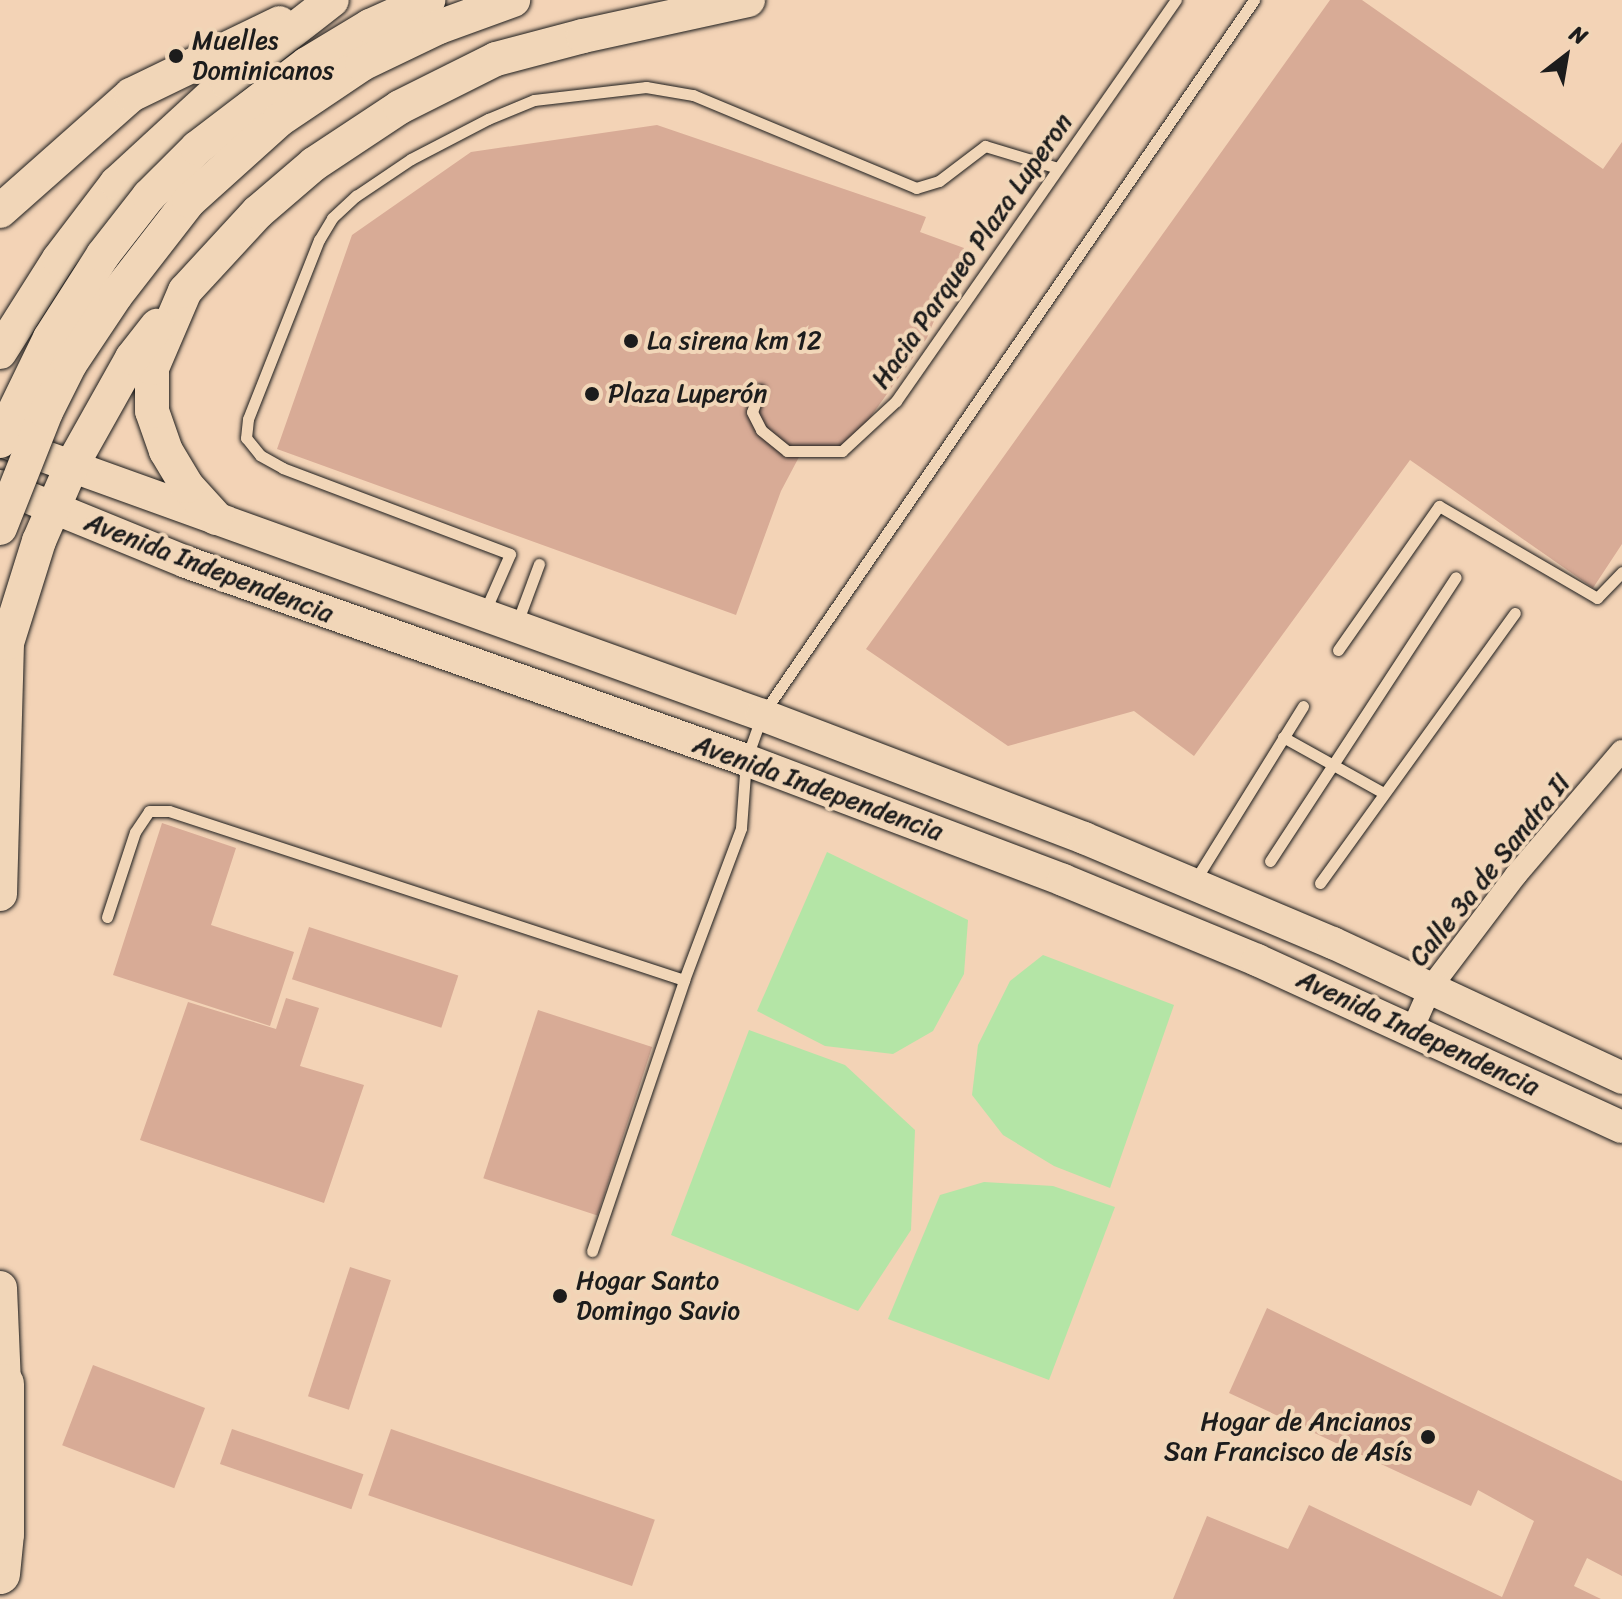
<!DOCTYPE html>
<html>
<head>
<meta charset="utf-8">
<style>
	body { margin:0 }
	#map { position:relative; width:1622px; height:1599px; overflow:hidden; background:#f3d3b6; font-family:Sriracha,sans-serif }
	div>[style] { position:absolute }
	.green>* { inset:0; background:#b4e5a6 }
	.building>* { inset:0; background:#d8ab96; transform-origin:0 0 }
	.roads { filter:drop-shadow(0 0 2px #1c1c1c) drop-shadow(0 0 2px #1c1c1c) }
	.lane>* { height:11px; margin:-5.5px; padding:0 5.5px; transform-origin:5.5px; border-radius:5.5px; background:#f1d6b8 }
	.street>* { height:22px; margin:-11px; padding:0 11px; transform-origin:11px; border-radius:11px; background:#f1d6b8 }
	.secondary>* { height:32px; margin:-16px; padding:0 16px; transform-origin:16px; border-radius:16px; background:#f1d6b8 }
	.primary>* { height:34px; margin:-17px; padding:0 17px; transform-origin:17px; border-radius:17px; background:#f1d6b8 }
	.highway>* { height:40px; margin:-20px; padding:0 20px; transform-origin:20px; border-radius:20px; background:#f1d6b8 }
	.bridges { filter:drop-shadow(0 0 2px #1c1c1c) drop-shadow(0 0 2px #1c1c1c) }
	.primary-bridge>* { height:34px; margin:-17px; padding:0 17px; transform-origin:17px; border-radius:17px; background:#f1d6b8 }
	.dots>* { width:22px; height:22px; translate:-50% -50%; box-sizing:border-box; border:4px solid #f1d6b8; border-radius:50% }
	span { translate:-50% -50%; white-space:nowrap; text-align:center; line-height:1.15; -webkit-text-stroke:8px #f1d6b8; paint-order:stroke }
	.poi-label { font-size:26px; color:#1c1c1c }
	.left { translate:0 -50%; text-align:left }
	.right { translate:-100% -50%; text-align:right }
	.street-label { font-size:26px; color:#1c1c1c }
	.north { position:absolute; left:1526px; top:16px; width:80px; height:80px; -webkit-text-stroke:6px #f1d6b8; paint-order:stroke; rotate:31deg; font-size:22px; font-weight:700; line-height:32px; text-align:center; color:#1c1c1c }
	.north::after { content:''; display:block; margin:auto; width:28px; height:36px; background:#1c1c1c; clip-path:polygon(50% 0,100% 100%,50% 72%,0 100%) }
</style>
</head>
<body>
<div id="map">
	<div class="green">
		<div style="clip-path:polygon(827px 852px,968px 920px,964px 974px,933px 1031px,893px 1054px,825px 1046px,757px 1011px)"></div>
		<div style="clip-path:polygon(1043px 955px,1174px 1005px,1110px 1188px,1054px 1166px,1003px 1135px,972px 1095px,978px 1045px,1010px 981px)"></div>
		<div style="clip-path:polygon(749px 1030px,845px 1065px,915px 1130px,911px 1230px,858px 1311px,671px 1235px)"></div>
		<div style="clip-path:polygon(984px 1182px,1053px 1186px,1115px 1207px,1049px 1380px,888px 1319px,940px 1195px)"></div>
	</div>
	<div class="building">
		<div style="clip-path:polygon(1330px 0,1362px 0,1603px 169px,1622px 142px,1622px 544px,1593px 588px,1410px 460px,1194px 756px,1134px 711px,1008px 746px,866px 649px)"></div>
		<div style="clip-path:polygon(657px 125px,926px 217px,920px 232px,964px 248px,927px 338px,844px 454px,799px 457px,781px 491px,736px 615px,277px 449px,352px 235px,471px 152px)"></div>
		<div style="clip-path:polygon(162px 823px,236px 848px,211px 925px,294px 952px,270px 1026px,113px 975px)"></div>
		<div style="left:309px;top:927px;width:157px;height:55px;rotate:18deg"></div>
		<div style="clip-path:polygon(286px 998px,319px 1008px,300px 1066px,364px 1085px,324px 1203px,140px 1140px,188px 1002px,276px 1029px)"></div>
		<div style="left:538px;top:1010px;width:120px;height:177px;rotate:18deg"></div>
		<div style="left:350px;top:1267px;width:43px;height:136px;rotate:18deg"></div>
		<div style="clip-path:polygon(1267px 1308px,1622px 1481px,1622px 1576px,1587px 1558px,1574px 1586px,1601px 1599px,1173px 1599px,1207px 1516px,1288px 1549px,1309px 1505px,1502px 1597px,1534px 1521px,1478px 1490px,1471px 1506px,1229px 1393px)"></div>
		<div style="left:93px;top:1365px;width:120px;height:86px;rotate:21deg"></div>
		<div style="left:232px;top:1429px;width:139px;height:37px;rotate:19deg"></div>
		<div style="left:391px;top:1429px;width:279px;height:70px;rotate:19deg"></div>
	</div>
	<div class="roads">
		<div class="lane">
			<div style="left:760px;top:390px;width:23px;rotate:110deg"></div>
			<div style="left:752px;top:412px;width:20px;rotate:63deg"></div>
			<div style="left:761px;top:430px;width:33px;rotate:39deg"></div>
			<div style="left:787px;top:451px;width:55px"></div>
			<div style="left:842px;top:451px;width:74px;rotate:-42.8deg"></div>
			<div style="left:896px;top:401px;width:489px;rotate:-55.1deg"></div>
			<div style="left:485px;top:611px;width:62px;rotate:-66.3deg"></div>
			<div style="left:510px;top:554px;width:243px;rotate:-159.3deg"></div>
			<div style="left:283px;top:468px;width:26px;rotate:-151deg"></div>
			<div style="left:260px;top:455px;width:22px;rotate:-129deg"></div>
			<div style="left:246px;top:438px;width:19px;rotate:-84deg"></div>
			<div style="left:248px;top:419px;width:193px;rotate:-68.4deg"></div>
			<div style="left:319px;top:240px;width:26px;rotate:-59deg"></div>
			<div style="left:332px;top:218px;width:33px;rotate:-43deg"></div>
			<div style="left:356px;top:196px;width:66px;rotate:-33.9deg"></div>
			<div style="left:411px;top:159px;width:87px;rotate:-27.5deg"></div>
			<div style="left:488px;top:119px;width:50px;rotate:-22.4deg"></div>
			<div style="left:534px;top:100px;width:113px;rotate:-6.6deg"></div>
			<div style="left:646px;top:87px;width:48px;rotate:9.7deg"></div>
			<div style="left:693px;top:95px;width:242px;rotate:22.6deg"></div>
			<div style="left:916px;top:188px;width:24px;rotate:-17deg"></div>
			<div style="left:939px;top:181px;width:58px;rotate:-37.3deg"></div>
			<div style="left:985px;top:146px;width:76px;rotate:16.8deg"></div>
			<div style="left:517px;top:623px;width:63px;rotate:-69.6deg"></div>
			<div style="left:1338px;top:650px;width:176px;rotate:-55deg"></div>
			<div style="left:1439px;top:506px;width:183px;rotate:30.2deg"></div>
			<div style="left:1597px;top:598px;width:36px;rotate:-46deg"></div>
			<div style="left:1283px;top:737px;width:113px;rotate:29.1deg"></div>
			<div style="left:1270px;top:861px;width:339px;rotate:-56.8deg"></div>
			<div style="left:1194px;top:882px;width:207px;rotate:-58.2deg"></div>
			<div style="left:1320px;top:883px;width:333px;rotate:-54.2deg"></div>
			<div style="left:107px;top:917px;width:89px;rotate:-71.8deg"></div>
			<div style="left:135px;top:832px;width:25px;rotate:-56deg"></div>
			<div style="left:149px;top:811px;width:20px"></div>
			<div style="left:169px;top:811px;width:542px;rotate:18.17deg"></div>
			<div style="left:592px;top:1251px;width:286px;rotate:-71.2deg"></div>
			<div style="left:684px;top:980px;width:162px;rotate:-69.4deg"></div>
			<div style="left:741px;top:828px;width:68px;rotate:-85.8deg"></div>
			<div style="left:746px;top:760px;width:48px;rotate:-70.4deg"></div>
			<div style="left:762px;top:715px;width:868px;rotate:-55.47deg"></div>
		</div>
		<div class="street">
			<div style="left:1412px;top:1030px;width:47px;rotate:-66.2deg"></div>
			<div style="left:1431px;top:987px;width:141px;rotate:-52.8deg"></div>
			<div style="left:1516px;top:875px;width:163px;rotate:-49.5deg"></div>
		</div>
		<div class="secondary">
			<div style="left:7px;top:443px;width:803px;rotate:19.81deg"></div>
			<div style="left:762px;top:715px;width:345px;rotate:20.9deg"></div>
			<div style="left:1084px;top:838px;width:270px;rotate:22.9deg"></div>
			<div style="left:1333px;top:943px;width:319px;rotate:25deg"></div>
			<div style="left:0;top:486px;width:201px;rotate:22.2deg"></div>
			<div style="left:186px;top:562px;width:594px;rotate:19.47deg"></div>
			<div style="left:746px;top:760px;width:339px;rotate:20.7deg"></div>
			<div style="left:1063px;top:880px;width:210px;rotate:22.4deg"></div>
			<div style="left:1257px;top:960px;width:401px;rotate:24.6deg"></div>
		</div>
		<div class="primary">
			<div style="left:0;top:211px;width:175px;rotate:-41.5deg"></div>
			<div style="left:131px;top:95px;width:165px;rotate:-25.8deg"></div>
			<div style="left:0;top:352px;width:110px;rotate:-57.6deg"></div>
			<div style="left:59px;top:259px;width:96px;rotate:-52.7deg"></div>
			<div style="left:117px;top:183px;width:149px;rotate:-42.6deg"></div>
			<div style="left:227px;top:82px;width:133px;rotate:-38deg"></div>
			<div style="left:216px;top:518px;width:43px;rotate:-132.2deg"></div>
			<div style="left:187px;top:486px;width:41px;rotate:-121deg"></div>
			<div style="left:166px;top:451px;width:42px;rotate:-109.3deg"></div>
			<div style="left:152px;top:411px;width:43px;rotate:-90deg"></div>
			<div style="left:152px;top:368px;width:84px;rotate:-66.8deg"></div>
			<div style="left:185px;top:291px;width:108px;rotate:-47.3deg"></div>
			<div style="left:258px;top:212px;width:74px;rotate:-40.6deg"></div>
			<div style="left:314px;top:164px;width:103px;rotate:-33.5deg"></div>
			<div style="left:400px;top:107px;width:107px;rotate:-26.6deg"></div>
			<div style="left:496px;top:59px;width:90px;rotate:-14.8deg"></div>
			<div style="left:583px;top:36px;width:169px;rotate:-12.3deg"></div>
			<div style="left:0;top:894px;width:251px;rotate:-88.4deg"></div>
			<div style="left:7px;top:643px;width:107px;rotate:-72.6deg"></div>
			<div style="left:39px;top:541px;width:83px;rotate:-66.5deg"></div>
			<div style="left:72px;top:465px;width:123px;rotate:-60.7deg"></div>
			<div style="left:132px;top:358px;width:41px;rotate:-52deg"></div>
			<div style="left:0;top:1288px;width:96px;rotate:87.6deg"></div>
		</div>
		<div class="highway">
			<div style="left:0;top:1574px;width:40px;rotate:-84.3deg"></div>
			<div style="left:4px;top:1534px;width:150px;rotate:-90deg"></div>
		</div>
	</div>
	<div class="bridges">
		<div class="primary-bridge">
			<div style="left:0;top:441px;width:114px;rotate:-64.1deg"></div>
			<div style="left:50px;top:338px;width:98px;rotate:-57.4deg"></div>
			<div style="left:103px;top:255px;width:75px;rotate:-52.1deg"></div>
			<div style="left:149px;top:196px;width:68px;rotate:-45deg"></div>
			<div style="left:197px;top:148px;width:138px;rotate:-37.4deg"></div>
			<div style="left:307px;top:64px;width:74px;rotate:-31.1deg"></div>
			<div style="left:370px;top:26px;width:64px;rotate:-24.1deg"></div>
			<div style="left:0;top:528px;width:125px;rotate:-68.4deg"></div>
			<div style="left:46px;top:412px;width:54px;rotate:-63.4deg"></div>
			<div style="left:70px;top:364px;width:83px;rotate:-56.3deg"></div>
			<div style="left:116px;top:295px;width:119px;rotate:-52.2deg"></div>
			<div style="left:189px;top:201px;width:121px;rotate:-42deg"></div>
			<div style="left:279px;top:120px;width:100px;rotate:-34deg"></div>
			<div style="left:362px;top:64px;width:85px;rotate:-25.7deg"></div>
			<div style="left:439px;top:27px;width:79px;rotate:-20deg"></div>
		</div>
	</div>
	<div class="dots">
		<div style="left:176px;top:56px;background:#1c1c1c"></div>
		<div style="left:631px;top:341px;background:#1c1c1c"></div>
		<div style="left:592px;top:394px;background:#1c1c1c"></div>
		<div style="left:560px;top:1296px;background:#1c1c1c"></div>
		<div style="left:1428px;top:1437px;background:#1c1c1c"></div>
	</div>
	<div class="poi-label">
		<span class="left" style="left:192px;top:56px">Muelles<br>Dominicanos</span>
		<span class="left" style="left:647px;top:341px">La sirena km 12</span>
		<span class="left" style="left:608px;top:394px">Plaza Luperón</span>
		<span class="left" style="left:576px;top:1296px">Hogar Santo<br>Domingo Savio</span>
		<span class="right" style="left:1412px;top:1437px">Hogar de Ancianos<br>San Francisco de Asís</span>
	</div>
	<div class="street-label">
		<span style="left:972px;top:251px;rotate:-55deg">Hacia Parqueo Plaza Luperon</span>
		<span style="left:209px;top:568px;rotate:21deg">Avenida Independencia</span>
		<span style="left:818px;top:788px;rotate:20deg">Avenida Independencia</span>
		<span style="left:1490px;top:870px;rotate:-51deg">Calle 3a de Sandra II</span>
		<span style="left:1418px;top:1033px;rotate:25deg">Avenida Independencia</span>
	</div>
	<div class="north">N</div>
</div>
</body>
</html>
